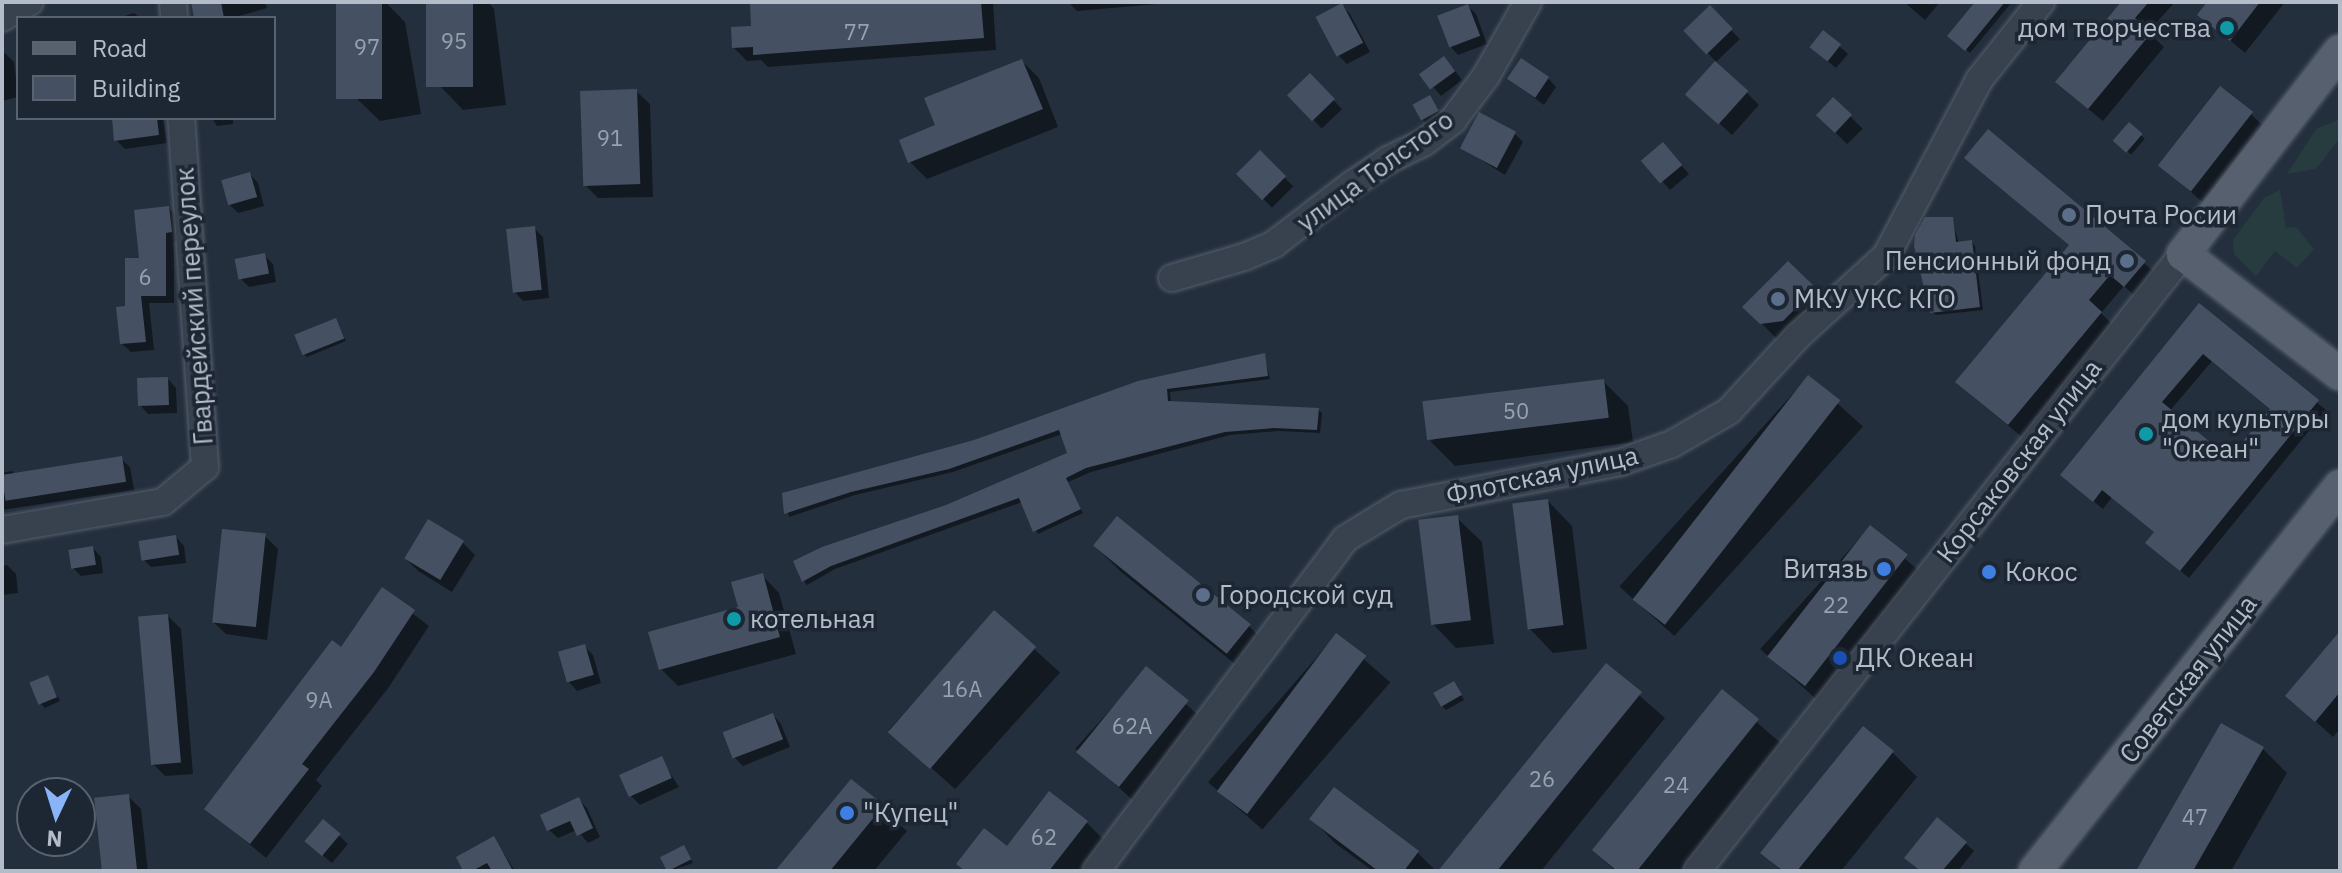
<!DOCTYPE html>
<html>
<head>
<meta charset="utf-8">
<style>
	body { margin:0 }
	#map { position:relative; width:2342px; height:873px; overflow:hidden; background:#242f3e; font-family:"IBM Plex Sans",sans-serif }
	div>[style] { position:absolute }
	.green>* { inset:0; background:#263c3f }
	.shadow>* { inset:0; background:#0007; transform-origin:0 0 }
	.building>* { inset:0; background:#455162; transform-origin:0 0 }
	.roads { filter:drop-shadow(0 0 2px #565f6c) drop-shadow(0 0 2px #565f6c) }
	.minor>* { height:26px; margin:-13px; padding:0 13px; transform-origin:13px; border-radius:13px; background:#38414e }
	.major>* { height:32px; margin:-16px; padding:0 16px; transform-origin:16px; border-radius:16px; background:#56606e }
	.dots>* { width:22px; height:22px; translate:-50% -50%; box-sizing:border-box; border:4px solid #1d2633; border-radius:50% }
	span { translate:-50% -50%; white-space:nowrap; text-align:center; line-height:1.15; -webkit-text-stroke:7px #1d2633; paint-order:stroke }
	.number-label { font-size:22px; color:#98a1af }
	.number-label span { -webkit-text-stroke-width:0 }
	.poi-label { font-size:26px; color:#b4bcc9 }
	.right { translate:-100% -50%; text-align:right }
	.left { translate:0 -50%; text-align:left }
	.street-label { font-size:26px; color:#b4bcc9 }
	.frame { position:absolute; inset:0; border:4px solid #b4bcc9; pointer-events:none }
	.legend { position:absolute; left:16px; top:16px; width:260px; height:104px; box-sizing:border-box; background:#1d2633; border:2px solid #59626f; margin:0; padding:10px 14px; list-style:none; font-size:24px; color:#b4bcc9 }
	.legend li { display:flex; align-items:center; gap:16px; height:40px }
	.legend b { width:40px; border:2px solid #59626f }
	.north { position:absolute; left:16px; top:777px; width:80px; height:80px; box-sizing:border-box; background:#1d2633; border:2px solid #59626f; border-radius:50%; rotate:184deg; font-size:22px; font-weight:700; line-height:32px; text-align:center; color:#b4bcc9 }
	.north::after { content:''; display:block; margin:auto; width:28px; height:36px; background:#8ab4f8; clip-path:polygon(50% 0,100% 100%,50% 72%,0 100%) }
</style>
</head>
<body>
<div id="map">
	<div class="green">
		<div style="clip-path:polygon(2340px 119px,2340px 138px,2316px 169px,2287px 174px,2316px 129px)"></div>
		<div style="clip-path:polygon(2280px 190px,2286px 228px,2296px 227px,2314px 249px,2297px 268px,2275px 251px,2256px 276px,2234px 254px,2233px 240px,2264px 198px)"></div>
	</div>
	<div class="shadow">
		<div style="clip-path:polygon(193px 2px,265px 2px,267px 8px,232px 18px,196px 18px)"></div>
		<div style="clip-path:polygon(354px 2px,385px 2px,405px 22px,421px 114px,380px 121px,355px 97px)"></div>
		<div style="clip-path:polygon(428px 2px,488px 2px,494px 9px,506px 105px,463px 110px,439px 85px)"></div>
		<div style="clip-path:polygon(752px 2px,993px 2px,996px 50px,768px 67px,761px 60px,747px 61px,734px 48px,754px 28px)"></div>
		<div style="clip-path:polygon(1068px 2px,1181px 2px,1077px 11px)"></div>
		<div style="clip-path:polygon(1904px 2px,1940px 2px,1925px 20px)"></div>
		<div style="clip-path:polygon(1978px 2px,2012px 2px,1970px 53px,1954px 39px)"></div>
		<div style="clip-path:polygon(2123px 2px,2175px 2px,2148px 32px,2164px 47px,2103px 121px,2071px 95px)"></div>
		<div style="clip-path:polygon(2210px 2px,2285px 2px,2245px 53px,2200px 15px)"></div>
		<div style="clip-path:polygon(1342px 5px,1350px 14px,1370px 52px,1347px 64px,1338px 55px)"></div>
		<div style="clip-path:polygon(1468px 6px,1476px 14px,1487px 44px,1458px 55px,1450px 46px)"></div>
		<div style="left:1710px;top:8px;width:43px;height:33px;rotate:46deg"></div>
		<div style="clip-path:polygon(134px 13px,140px 18px,118px 18px)"></div>
		<div style="clip-path:polygon(1839px 46px,1848px 54px,1836px 68px,1820px 55px)"></div>
		<div style="clip-path:polygon(5px 53px,14px 62px,18px 97px,2px 101px,2px 54px)"></div>
		<div style="clip-path:polygon(1022px 61px,1039px 78px,1058px 127px,927px 179px,910px 162px)"></div>
		<div style="clip-path:polygon(1452px 67px,1462px 80px,1441px 96px,1423px 75px)"></div>
		<div style="left:1310px;top:75px;width:47px;height:28px;rotate:47deg"></div>
		<div style="clip-path:polygon(1548px 78px,1556px 87px,1544px 105px,1509px 79px)"></div>
		<div style="clip-path:polygon(636px 91px,650px 104px,653px 197px,598px 198px,585px 185px)"></div>
		<div style="clip-path:polygon(1746px 92px,1759px 105px,1732px 135px,1701px 107px)"></div>
		<div style="clip-path:polygon(1430px 98px,1441px 115px,1427px 124px,1423px 120px)"></div>
		<div style="left:1833px;top:99px;width:42px;height:22px;rotate:45deg"></div>
		<div style="clip-path:polygon(2251px 114px,2268px 131px,2208px 207px,2160px 165px)"></div>
		<div style="clip-path:polygon(114px 118px,163px 118px,167px 143px,125px 149px,116px 140px)"></div>
		<div style="clip-path:polygon(212px 118px,233px 118px,233px 124px,217px 126px)"></div>
		<div style="left:2129px;top:125px;width:21px;height:21px;rotate:41deg"></div>
		<div style="clip-path:polygon(1988px 132px,2158px 275px,2138px 299px,2124px 286px,2101px 313px,2114px 326px,2022px 437px,1971px 395px,2071px 246px)"></div>
		<div style="clip-path:polygon(1514px 133px,1523px 142px,1505px 175px,1459px 146px)"></div>
		<div style="left:1260px;top:153px;width:47px;height:30px;rotate:45deg"></div>
		<div style="clip-path:polygon(1671px 154px,1689px 174px,1670px 190px,1644px 161px)"></div>
		<div style="clip-path:polygon(250px 174px,258px 183px,264px 206px,238px 213px,229px 204px)"></div>
		<div style="clip-path:polygon(169px 208px,177px 217px,180px 240px,174px 241px,174px 303px,149px 303px,154px 350px,131px 352px,122px 344px,127px 308px,141px 260px)"></div>
		<div style="clip-path:polygon(1952px 219px,1959px 244px,1972px 242px,1975px 246px,1983px 310px,1936px 315px,1932px 312px)"></div>
		<div style="clip-path:polygon(534px 228px,543px 237px,549px 298px,523px 301px,515px 292px)"></div>
		<div style="clip-path:polygon(264px 255px,273px 264px,276px 282px,249px 287px,241px 279px)"></div>
		<div style="clip-path:polygon(1788px 264px,1832px 307px,1779px 341px,1745px 307px)"></div>
		<div style="clip-path:polygon(evenodd,2199px 306px,2326px 410px,2189px 578px,2157px 551px,2156px 533px,2112px 497px,2103px 509px,2071px 483px,2199px 306px,2212px 361px,2272px 410px,2229px 461px,2169px 412px,2212px 361px)"></div>
		<div style="clip-path:polygon(335px 321px,346px 341px,307px 357px,303px 353px)"></div>
		<div style="clip-path:polygon(1264px 355px,1270px 379px,1170px 392px,1171px 403px,1318px 410px,1322px 413px,1320px 433px,1279px 431px,1230px 435px,1091px 472px,1068px 482px,1083px 513px,1038px 534px,1022px 502px,835px 569px,807px 585px,804px 581px,796px 562px,947px 507px,1070px 454px,1062px 434px,953px 472px,855px 495px,789px 517px,784px 494px,975px 442px)"></div>
		<div style="left:1808px;top:377px;width:74px;height:282px;rotate:42deg"></div>
		<div style="clip-path:polygon(168px 379px,176px 388px,177px 413px,148px 414px,140px 405px)"></div>
		<div style="clip-path:polygon(1603px 381px,1628px 406px,1633px 442px,1455px 466px,1430px 441px)"></div>
		<div style="clip-path:polygon(121px 459px,130px 467px,134px 490px,2px 510px,2px 473px,12px 471px,16px 476px)"></div>
		<div style="clip-path:polygon(1548px 501px,1572px 526px,1587px 649px,1553px 653px,1529px 628px)"></div>
		<div style="clip-path:polygon(1457px 518px,1482px 542px,1494px 644px,1456px 648px,1432px 623px)"></div>
		<div style="clip-path:polygon(1117px 519px,1249px 626px,1273px 651px,1251px 677px,1120px 571px,1095px 546px)"></div>
		<div style="left:1870px;top:527px;width:81px;height:164px;rotate:42deg"></div>
		<div style="clip-path:polygon(265px 536px,278px 549px,267px 640px,226px 634px,212px 621px)"></div>
		<div style="clip-path:polygon(176px 537px,184px 546px,186px 563px,151px 567px,142px 558px)"></div>
		<div style="clip-path:polygon(462px 542px,475px 555px,452px 592px,418px 571px,405px 558px)"></div>
		<div style="clip-path:polygon(93px 548px,101px 557px,103px 573px,81px 576px,73px 568px)"></div>
		<div style="clip-path:polygon(7px 565px,16px 574px,18px 593px,2px 595px,2px 566px)"></div>
		<div style="clip-path:polygon(762px 575px,779px 593px,796px 654px,678px 686px,660px 668px,740px 609px)"></div>
		<div style="clip-path:polygon(382px 590px,429px 626px,389px 687px,316px 780px,322px 786px,266px 858px,207px 809px,341px 650px)"></div>
		<div style="left:994px;top:613px;width:89px;height:157px;rotate:42deg"></div>
		<div style="clip-path:polygon(168px 616px,181px 629px,193px 774px,165px 776px,152px 763px)"></div>
		<div style="clip-path:polygon(2340px 634px,2340px 729px,2333px 737px,2287px 696px)"></div>
		<div style="left:1336px;top:635px;width:72px;height:195px;rotate:41deg"></div>
		<div style="clip-path:polygon(584px 646px,593px 655px,601px 683px,577px 691px,569px 682px)"></div>
		<div style="clip-path:polygon(1606px 666px,1665px 718px,1541px 871px,1449px 871px)"></div>
		<div style="left:1147px;top:669px;width:87px;height:107px;rotate:42deg"></div>
		<div style="clip-path:polygon(47px 678px,60px 701px,45px 708px,41px 704px)"></div>
		<div style="clip-path:polygon(1457px 687px,1464px 700px,1446px 710px,1442px 706px)"></div>
		<div style="clip-path:polygon(1722px 692px,1783px 745px,1681px 871px,1615px 871px,1594px 850px)"></div>
		<div style="clip-path:polygon(773px 715px,781px 724px,790px 747px,743px 766px,734px 757px)"></div>
		<div style="clip-path:polygon(2263px 749px,2287px 773px,2231px 871px,2139px 871px)"></div>
		<div style="clip-path:polygon(1892px 752px,1917px 777px,1841px 871px,1781px 871px,1763px 853px)"></div>
		<div style="clip-path:polygon(661px 759px,679px 787px,640px 805px,631px 796px)"></div>
		<div style="clip-path:polygon(851px 782px,907px 831px,874px 871px,777px 871px)"></div>
		<div style="clip-path:polygon(1334px 790px,1418px 853px,1436px 871px,1373px 871px,1336px 844px,1312px 819px)"></div>
		<div style="clip-path:polygon(128px 796px,141px 809px,148px 871px,104px 871px)"></div>
		<div style="clip-path:polygon(578px 799px,587px 808px,600px 837px,588px 843px,577px 830px,558px 838px,549px 830px)"></div>
		<div style="clip-path:polygon(323px 821px,348px 844px,332px 863px,315px 849px)"></div>
		<div style="clip-path:polygon(1087px 823px,1111px 847px,1092px 871px,966px 871px,1007px 849px)"></div>
		<div style="clip-path:polygon(494px 839px,515px 871px,465px 871px)"></div>
		<div style="clip-path:polygon(1965px 843px,1974px 851px,1958px 871px,1921px 871px)"></div>
		<div style="clip-path:polygon(684px 847px,693px 863px,670px 871px,667px 869px)"></div>
	</div>
	<div class="building">
		<div style="clip-path:polygon(191px 2px,221px 2px,224px 18px,194px 18px)"></div>
		<div style="left:336px;top:2px;width:46px;height:97px"></div>
		<div style="left:426px;top:2px;width:47px;height:85px"></div>
		<div style="clip-path:polygon(750px 2px,981px 2px,984px 38px,753px 55px,753px 47px,732px 48px,731px 27px,751px 26px)"></div>
		<div style="clip-path:polygon(1975px 2px,2005px 2px,1965px 51px,1947px 36px)"></div>
		<div style="clip-path:polygon(2121px 2px,2149px 2px,2135px 18px,2152px 32px,2088px 109px,2055px 82px)"></div>
		<div style="clip-path:polygon(2207px 2px,2260px 2px,2230px 41px,2197px 15px)"></div>
		<div style="left:1342px;top:3px;width:45px;height:30px;rotate:62deg"></div>
		<div style="left:1468px;top:4px;width:34px;height:33px;rotate:69deg"></div>
		<div style="left:1710px;top:5px;width:33px;height:37px;rotate:46deg"></div>
		<div style="left:1823px;top:30px;width:23px;height:22px;rotate:38deg"></div>
		<div style="left:1444px;top:56px;width:19px;height:31px;rotate:54deg"></div>
		<div style="left:1521px;top:58px;width:34px;height:25px;rotate:34deg"></div>
		<div style="clip-path:polygon(1022px 59px,1043px 109px,908px 163px,899px 140px,935px 125px,924px 98px)"></div>
		<div style="left:1715px;top:61px;width:45px;height:45px;rotate:42deg"></div>
		<div style="left:1310px;top:73px;width:36px;height:32px;rotate:46deg"></div>
		<div style="left:2220px;top:86px;width:42px;height:101px;rotate:38deg"></div>
		<div style="left:637px;top:89px;width:95px;height:57px;rotate:88deg"></div>
		<div style="left:1430px;top:95px;width:18px;height:20px;rotate:61deg"></div>
		<div style="left:1833px;top:97px;width:26px;height:25px;rotate:43deg"></div>
		<div style="left:1479px;top:112px;width:42px;height:41px;rotate:28deg"></div>
		<div style="clip-path:polygon(112px 118px,157px 118px,159px 135px,114px 141px)"></div>
		<div style="left:2129px;top:122px;width:18px;height:25px;rotate:41deg"></div>
		<div style="clip-path:polygon(1988px 129px,2146px 261px,2124px 287px,2110px 275px,2089px 300px,2102px 312px,2008px 425px,1955px 382px,2069px 245px,1964px 158px)"></div>
		<div style="left:1663px;top:142px;width:30px;height:29px;rotate:50deg"></div>
		<div style="left:1260px;top:150px;width:37px;height:34px;rotate:45deg"></div>
		<div style="left:250px;top:172px;width:26px;height:30px;rotate:74deg"></div>
		<div style="clip-path:polygon(169px 206px,172px 232px,166px 233px,166px 296px,141px 296px,146px 342px,120px 344px,116px 307px,125px 306px,125px 258px,139px 258px,134px 210px)"></div>
		<div style="clip-path:polygon(1925px 217px,1953px 217px,1956px 242px,1972px 240px,1980px 307px,1930px 313px,1914px 246px,1915px 235px)"></div>
		<div style="left:535px;top:226px;width:64px;height:29px;rotate:84deg"></div>
		<div style="left:265px;top:253px;width:21px;height:31px;rotate:79deg"></div>
		<div style="clip-path:polygon(1788px 261px,1816px 288px,1783px 321px,1760px 324px,1742px 307px)"></div>
		<div style="clip-path:polygon(evenodd,2199px 303px,2319px 400px,2180px 571px,2145px 543px,2154px 532px,2102px 490px,2093px 502px,2060px 475px,2199px 303px,2203px 354px,2270px 409px,2229px 458px,2162px 402px,2203px 354px)"></div>
		<div style="left:336px;top:318px;width:22px;height:45px;rotate:68deg"></div>
		<div style="clip-path:polygon(1265px 353px,1268px 376px,1167px 389px,1168px 401px,1319px 408px,1317px 430px,1274px 428px,1225px 432px,1086px 468px,1066px 478px,1081px 509px,1033px 532px,1019px 498px,831px 566px,802px 582px,793px 561px,822px 547px,946px 505px,1067px 453px,1059px 430px,949px 469px,851px 492px,784px 514px,782px 493px,974px 440px,1138px 381px)"></div>
		<div style="left:1808px;top:375px;width:41px;height:285px;rotate:38deg"></div>
		<div style="left:168px;top:377px;width:28px;height:31px;rotate:88deg"></div>
		<div style="left:1604px;top:379px;width:39px;height:183px;rotate:83deg"></div>
		<div style="left:122px;top:456px;width:26px;height:122px;rotate:81deg"></div>
		<div style="left:1548px;top:499px;width:127px;height:36px;rotate:83deg"></div>
		<div style="left:1458px;top:515px;width:106px;height:40px;rotate:83deg"></div>
		<div style="left:1117px;top:516px;width:172px;height:38px;rotate:39deg"></div>
		<div style="left:428px;top:519px;width:42px;height:46px;rotate:31deg"></div>
		<div style="left:1870px;top:525px;width:48px;height:167px;rotate:38deg"></div>
		<div style="left:222px;top:529px;width:44px;height:94px;rotate:6deg"></div>
		<div style="left:176px;top:535px;width:20px;height:38px;rotate:81deg"></div>
		<div style="left:93px;top:546px;width:19px;height:25px;rotate:81deg"></div>
		<div style="clip-path:polygon(763px 573px,780px 637px,659px 670px,648px 632px,738px 607px,731px 582px)"></div>
		<div style="clip-path:polygon(382px 587px,415px 610px,374px 672px,302px 764px,309px 769px,250px 844px,204px 809px,332px 640px,341px 647px)"></div>
		<div style="left:994px;top:610px;width:56px;height:162px;rotate:41deg"></div>
		<div style="left:168px;top:614px;width:149px;height:30px;rotate:85deg"></div>
		<div style="clip-path:polygon(2340px 631px,2340px 692px,2315px 722px,2285px 696px)"></div>
		<div style="left:1336px;top:633px;width:38px;height:198px;rotate:37deg"></div>
		<div style="left:585px;top:644px;width:32px;height:28px;rotate:74deg"></div>
		<div style="clip-path:polygon(1606px 663px,1642px 692px,1497px 871px,1438px 871px)"></div>
		<div style="left:1146px;top:666px;width:55px;height:111px;rotate:39deg"></div>
		<div style="left:48px;top:675px;width:24px;height:20px;rotate:68deg"></div>
		<div style="left:1454px;top:681px;width:16px;height:24px;rotate:60deg"></div>
		<div style="clip-path:polygon(1722px 689px,1759px 719px,1637px 871px,1617px 871px,1592px 850px)"></div>
		<div style="left:773px;top:713px;width:28px;height:54px;rotate:69deg"></div>
		<div style="clip-path:polygon(2221px 723px,2264px 747px,2193px 871px,2136px 871px)"></div>
		<div style="clip-path:polygon(1863px 726px,1894px 751px,1797px 871px,1783px 871px,1760px 853px)"></div>
		<div style="left:662px;top:756px;width:24px;height:47px;rotate:66deg"></div>
		<div style="clip-path:polygon(851px 779px,884px 805px,830px 871px,775px 871px)"></div>
		<div style="clip-path:polygon(1334px 787px,1419px 851px,1404px 871px,1378px 871px,1309px 819px)"></div>
		<div style="clip-path:polygon(1049px 791px,1088px 821px,1049px 871px,965px 871px,956px 864px,984px 828px,1007px 846px)"></div>
		<div style="left:129px;top:794px;width:77px;height:35px;rotate:84deg"></div>
		<div style="clip-path:polygon(579px 797px,593px 828px,577px 836px,570px 821px,547px 831px,540px 815px)"></div>
		<div style="clip-path:polygon(1937px 817px,1967px 842px,1942px 871px,1921px 871px,1904px 858px)"></div>
		<div style="left:323px;top:819px;width:23px;height:29px;rotate:40deg"></div>
		<div style="clip-path:polygon(494px 836px,513px 871px,492px 871px,487px 863px,472px 871px,463px 871px,456px 857px)"></div>
		<div style="left:684px;top:845px;width:16px;height:27px;rotate:63deg"></div>
	</div>
	<div class="roads">
		<div class="minor">
			<div style="left:173px;top:2px;width:16px;rotate:86deg"></div>
			<div style="left:2px;top:18px;width:32px;rotate:-30deg"></div>
			<div style="left:1172px;top:278px;width:75px;rotate:-16.3deg"></div>
			<div style="left:1244px;top:257px;width:33px;rotate:-23deg"></div>
			<div style="left:1274px;top:244px;width:97px;rotate:-37.5deg"></div>
			<div style="left:1351px;top:185px;width:45px;rotate:-34deg"></div>
			<div style="left:1388px;top:160px;width:39px;rotate:-26deg"></div>
			<div style="left:1423px;top:143px;width:38px;rotate:-37deg"></div>
			<div style="left:1453px;top:120px;width:55px;rotate:-53.1deg"></div>
			<div style="left:1486px;top:76px;width:85px;rotate:-60.4deg"></div>
			<div style="left:2px;top:530px;width:163px;rotate:-9.9deg"></div>
			<div style="left:163px;top:502px;width:55px;rotate:-39.8deg"></div>
			<div style="left:205px;top:467px;width:350px;rotate:-93.9deg"></div>
			<div style="left:1096px;top:871px;width:415px;rotate:-53.1deg"></div>
			<div style="left:1345px;top:539px;width:66px;rotate:-31.3deg"></div>
			<div style="left:1401px;top:505px;width:224px;rotate:-11.1deg"></div>
			<div style="left:1621px;top:462px;width:54px;rotate:-19.4deg"></div>
			<div style="left:1672px;top:444px;width:66px;rotate:-30.1deg"></div>
			<div style="left:1729px;top:411px;width:102px;rotate:-47.4deg"></div>
			<div style="left:1798px;top:336px;width:119px;rotate:-42.3deg"></div>
			<div style="left:1886px;top:256px;width:199px;rotate:-62.1deg"></div>
			<div style="left:1979px;top:80px;width:100px;rotate:-51.5deg"></div>
			<div style="left:1697px;top:871px;width:785px;rotate:-51.77deg"></div>
		</div>
		<div class="major">
			<div style="left:2340px;top:51px;width:257px;rotate:127.7deg"></div>
			<div style="left:2183px;top:254px;width:198px;rotate:37.4deg"></div>
			<div style="left:2035px;top:871px;width:491px;rotate:-51.6deg"></div>
		</div>
	</div>
	<div class="dots">
		<div style="left:2227px;top:28px;background:#0f9aa8"></div>
		<div style="left:2069px;top:215px;background:#5c6f8a"></div>
		<div style="left:2127px;top:261px;background:#5c6f8a"></div>
		<div style="left:1778px;top:299px;background:#5c6f8a"></div>
		<div style="left:2146px;top:434px;background:#0f9aa8"></div>
		<div style="left:1884px;top:569px;background:#3f7fe0"></div>
		<div style="left:1989px;top:572px;background:#3f7fe0"></div>
		<div style="left:1203px;top:595px;background:#5c6f8a"></div>
		<div style="left:734px;top:619px;background:#0f9aa8"></div>
		<div style="left:1840px;top:658px;background:#1a4fb4"></div>
		<div style="left:847px;top:813px;background:#3f7fe0"></div>
	</div>
	<div class="number-label">
		<span style="left:857px;top:32px">77</span>
		<span style="left:454px;top:41px">95</span>
		<span style="left:367px;top:47px">97</span>
		<span style="left:610px;top:138px">91</span>
		<span style="left:145px;top:277px">6</span>
		<span style="left:1516px;top:411px">50</span>
		<span style="left:1836px;top:605px">22</span>
		<span style="left:962px;top:689px">16А</span>
		<span style="left:319px;top:700px">9А</span>
		<span style="left:1132px;top:726px">62А</span>
		<span style="left:1542px;top:779px">26</span>
		<span style="left:1676px;top:785px">24</span>
		<span style="left:2195px;top:817px">47</span>
		<span style="left:1044px;top:837px">62</span>
	</div>
	<div class="poi-label">
		<span class="right" style="left:2211px;top:28px">дом творчества</span>
		<span class="left" style="left:2085px;top:215px">Почта Росии</span>
		<span class="right" style="left:2111px;top:261px">Пенсионный фонд</span>
		<span class="left" style="left:1794px;top:299px">МКУ УКС КГО</span>
		<span class="left" style="left:2162px;top:434px">дом культуры<br>"Океан"</span>
		<span class="right" style="left:1868px;top:569px">Витязь</span>
		<span class="left" style="left:2005px;top:572px">Кокос</span>
		<span class="left" style="left:1219px;top:595px">Городской суд</span>
		<span class="left" style="left:750px;top:619px">котельная</span>
		<span class="left" style="left:1856px;top:658px">ДК Океан</span>
		<span class="left" style="left:863px;top:813px">"Купец"</span>
	</div>
	<div class="street-label">
		<span style="left:1375px;top:171px;rotate:-36deg">улица Толстого</span>
		<span style="left:194px;top:306px;rotate:-94deg">Гвардейский переулок</span>
		<span style="left:2019px;top:461px;rotate:-52deg">Корсаковская улица</span>
		<span style="left:1542px;top:475px;rotate:-12deg">Флотская улица</span>
		<span style="left:2188px;top:679px;rotate:-52deg">Советская улица</span>
	</div>
	<div class="frame"></div>
	<ul class="legend">
	<li><b style="height:10px;background:#56606e"></b>Road</li>
	<li><b style="height:22px;background:#455162"></b>Building</li>
	</ul>
	<div class="north">N</div>
</div>
</body>
</html>
